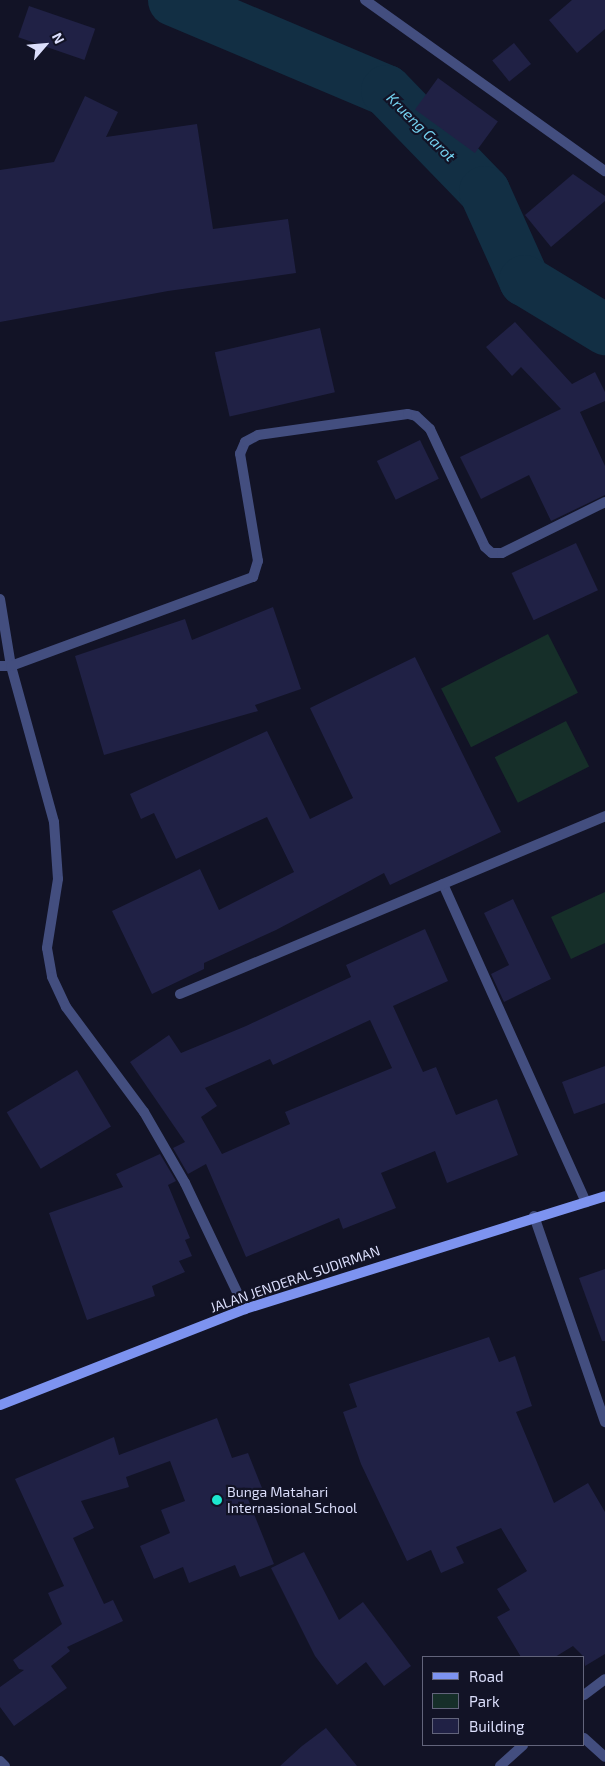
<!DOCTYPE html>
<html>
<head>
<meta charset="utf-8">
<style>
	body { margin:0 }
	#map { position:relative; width:605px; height:1766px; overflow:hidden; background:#121326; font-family:"Exo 2",sans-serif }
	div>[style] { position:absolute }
	.green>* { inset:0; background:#162f29; transform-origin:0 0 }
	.river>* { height:51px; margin:-25.5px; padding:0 25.5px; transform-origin:25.5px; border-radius:25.5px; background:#122f44 }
	.building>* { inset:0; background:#202145; transform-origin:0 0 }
	.street>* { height:10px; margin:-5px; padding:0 5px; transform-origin:5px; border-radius:5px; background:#434e7f }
	.secondary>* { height:10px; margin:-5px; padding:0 5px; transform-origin:5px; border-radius:5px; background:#7d93f0 }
	.dots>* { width:14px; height:14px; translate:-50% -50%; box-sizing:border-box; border:2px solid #121326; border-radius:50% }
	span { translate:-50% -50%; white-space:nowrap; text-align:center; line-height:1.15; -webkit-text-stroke:4.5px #121326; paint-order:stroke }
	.street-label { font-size:14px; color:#dbdefb }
	.poi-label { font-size:14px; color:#dbdefb }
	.left { translate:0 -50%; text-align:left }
	.water-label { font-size:15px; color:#74d1ef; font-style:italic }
	.legend { position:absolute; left:422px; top:1656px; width:162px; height:90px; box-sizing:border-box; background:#121326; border:1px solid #62647b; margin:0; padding:6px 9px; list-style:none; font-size:15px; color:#dbdefb }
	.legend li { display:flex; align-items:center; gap:10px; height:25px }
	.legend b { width:25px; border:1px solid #62647b }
	.north { position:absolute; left:20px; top:20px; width:50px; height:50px; -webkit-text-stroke:4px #121326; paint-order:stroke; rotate:63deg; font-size:14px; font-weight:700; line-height:20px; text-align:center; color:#dbdefb }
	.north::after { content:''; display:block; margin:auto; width:18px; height:22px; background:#dbdefb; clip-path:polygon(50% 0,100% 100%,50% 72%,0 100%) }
</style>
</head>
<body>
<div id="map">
	<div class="green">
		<div style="left:548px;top:634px;width:66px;height:120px;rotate:63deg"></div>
		<div style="left:566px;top:721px;width:51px;height:80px;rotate:63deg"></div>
		<div style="clip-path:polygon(605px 892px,605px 943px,571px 959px,551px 917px)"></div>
	</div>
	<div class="river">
		<div style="left:173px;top:0;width:231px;rotate:22.9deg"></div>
		<div style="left:386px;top:90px;width:141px;rotate:45.9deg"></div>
		<div style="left:484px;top:191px;width:98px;rotate:65.8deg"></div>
		<div style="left:524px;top:280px;width:95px;rotate:31.2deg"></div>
	</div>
	<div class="building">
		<div style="clip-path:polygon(572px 0,605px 0,605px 29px,577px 53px,549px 20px)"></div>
		<div style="left:29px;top:6px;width:70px;height:33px;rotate:19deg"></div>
		<div style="left:514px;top:43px;width:27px;height:28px;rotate:51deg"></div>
		<div style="left:438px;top:78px;width:74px;height:39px;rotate:36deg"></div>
		<div style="clip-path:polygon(85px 96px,118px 112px,106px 137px,197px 124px,213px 229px,288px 219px,296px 273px,168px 291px,0 322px,0 170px,54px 162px)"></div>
		<div style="clip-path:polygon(573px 174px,605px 196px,605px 201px,551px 247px,525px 215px)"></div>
		<div style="clip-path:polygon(515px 322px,572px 384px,595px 372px,605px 392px,605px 401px,580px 412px,605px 466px,605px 495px,551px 521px,529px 475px,481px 499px,460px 457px,561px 409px,521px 367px,512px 376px,486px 347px)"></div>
		<div style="left:320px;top:328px;width:66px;height:108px;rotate:77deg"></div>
		<div style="left:420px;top:440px;width:43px;height:48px;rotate:64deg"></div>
		<div style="left:576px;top:543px;width:52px;height:71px;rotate:65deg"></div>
		<div style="clip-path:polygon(273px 607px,301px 689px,255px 705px,258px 711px,104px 755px,75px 656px,185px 619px,192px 640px)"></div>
		<div style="clip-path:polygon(415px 657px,501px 832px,390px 885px,384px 873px,276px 930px,204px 963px,204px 969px,152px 994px,112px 911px,200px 869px,219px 910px,294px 872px,267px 817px,176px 859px,154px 813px,141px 819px,130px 794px,267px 731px,310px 819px,353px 798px,310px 708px)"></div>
		<div style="clip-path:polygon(513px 899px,551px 979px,504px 1002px,491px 974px,509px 965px,484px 913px)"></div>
		<div style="clip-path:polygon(evenodd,425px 929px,448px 981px,393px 1006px,423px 1072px,436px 1067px,456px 1115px,497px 1099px,518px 1155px,447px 1183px,435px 1151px,381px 1173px,396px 1208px,343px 1229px,339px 1218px,246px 1257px,206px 1164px,188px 1174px,173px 1148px,185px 1142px,130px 1062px,169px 1035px,181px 1053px,246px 1026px,351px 977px,346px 965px,425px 929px,370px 1020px,392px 1068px,285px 1112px,290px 1124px,222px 1154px,201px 1117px,217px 1106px,205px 1088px,270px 1059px,273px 1065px,370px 1020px)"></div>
		<div style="clip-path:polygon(605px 1066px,605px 1103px,574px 1114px,562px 1082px)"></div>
		<div style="left:77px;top:1070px;width:66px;height:82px;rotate:59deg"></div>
		<div style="clip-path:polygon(160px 1154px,176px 1181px,168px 1185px,190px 1238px,185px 1240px,192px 1256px,179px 1261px,185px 1272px,152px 1286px,155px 1296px,87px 1320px,49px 1213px,123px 1187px,116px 1174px)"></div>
		<div style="clip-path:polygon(605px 1269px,605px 1341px,602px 1341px,579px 1278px)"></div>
		<div style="clip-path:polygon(489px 1337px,499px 1362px,515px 1356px,532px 1406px,516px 1412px,554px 1503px,588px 1483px,605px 1512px,605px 1654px,585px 1666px,584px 1657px,573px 1646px,555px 1657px,521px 1657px,497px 1617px,510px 1610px,497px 1589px,527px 1571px,501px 1528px,456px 1547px,464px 1563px,441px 1573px,431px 1550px,407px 1561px,361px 1464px,343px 1412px,357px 1407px,349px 1384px)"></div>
		<div style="clip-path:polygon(217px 1418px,232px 1458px,248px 1453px,264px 1493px,248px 1499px,274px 1564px,240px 1577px,235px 1565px,189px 1583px,183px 1567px,154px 1579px,140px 1546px,170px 1533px,161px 1510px,185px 1501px,170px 1461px,126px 1477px,129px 1487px,81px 1501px,94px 1528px,73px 1538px,104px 1604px,113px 1600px,123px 1621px,67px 1647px,70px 1651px,51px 1666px,67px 1688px,14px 1726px,0 1707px,0 1687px,24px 1670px,19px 1669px,13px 1660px,62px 1624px,48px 1593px,64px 1586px,15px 1479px,114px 1437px,119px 1455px)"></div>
		<div style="clip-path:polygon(304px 1552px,339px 1620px,363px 1602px,411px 1666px,384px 1686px,366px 1662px,337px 1685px,315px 1656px,271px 1568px)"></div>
		<div style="clip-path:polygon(326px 1728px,357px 1766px,280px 1766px,302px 1746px)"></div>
	</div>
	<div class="street">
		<div style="left:365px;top:0;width:295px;rotate:35.5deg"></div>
		<div style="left:0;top:599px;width:68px;rotate:80.7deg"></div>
		<div style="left:11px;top:666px;width:162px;rotate:74.6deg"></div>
		<div style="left:54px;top:822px;width:57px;rotate:86deg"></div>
		<div style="left:58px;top:879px;width:70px;rotate:99.1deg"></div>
		<div style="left:47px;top:948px;width:29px;rotate:80deg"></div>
		<div style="left:52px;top:977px;width:33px;rotate:65deg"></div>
		<div style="left:66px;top:1007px;width:131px;rotate:53.4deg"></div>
		<div style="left:144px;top:1112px;width:82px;rotate:60deg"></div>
		<div style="left:185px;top:1183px;width:140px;rotate:64.5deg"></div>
		<div style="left:0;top:666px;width:11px"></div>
		<div style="left:11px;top:666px;width:258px;rotate:-20.2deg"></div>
		<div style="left:253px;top:577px;width:17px;rotate:-73deg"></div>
		<div style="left:258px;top:561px;width:109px;rotate:-99.5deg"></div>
		<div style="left:240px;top:454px;width:13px;rotate:-67deg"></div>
		<div style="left:245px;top:442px;width:15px;rotate:-28deg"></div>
		<div style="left:258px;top:435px;width:151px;rotate:-8deg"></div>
		<div style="left:408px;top:414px;width:8px;rotate:14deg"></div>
		<div style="left:416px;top:416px;width:19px;rotate:43deg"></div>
		<div style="left:430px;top:429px;width:130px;rotate:65deg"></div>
		<div style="left:485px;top:547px;width:9px;rotate:41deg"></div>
		<div style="left:492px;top:553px;width:10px"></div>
		<div style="left:502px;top:553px;width:115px;rotate:-26.3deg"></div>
		<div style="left:443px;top:884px;width:349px;rotate:65.8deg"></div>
		<div style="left:180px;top:994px;width:461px;rotate:-22.7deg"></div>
		<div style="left:534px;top:1216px;width:218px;rotate:71deg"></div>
		<div style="left:584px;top:1695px;width:26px;rotate:-37deg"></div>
		<div style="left:584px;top:1738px;width:28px;rotate:42deg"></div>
		<div style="left:0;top:1761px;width:7px;rotate:45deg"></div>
		<div style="left:500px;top:1766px;width:31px;rotate:-42deg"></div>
	</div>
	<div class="secondary">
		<div style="left:0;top:1405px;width:263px;rotate:-21.4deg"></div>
		<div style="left:245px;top:1309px;width:377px;rotate:-17.4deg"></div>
	</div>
	<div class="dots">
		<div style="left:217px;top:1500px;background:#1ce6ce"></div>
	</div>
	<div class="street-label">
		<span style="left:295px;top:1279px;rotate:-19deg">JALAN JENDERAL SUDIRMAN</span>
	</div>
	<div class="poi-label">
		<span class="left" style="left:227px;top:1500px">Bunga Matahari<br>Internasional School</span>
	</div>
	<div class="water-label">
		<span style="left:421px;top:127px;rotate:45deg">Krueng Garot</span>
	</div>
	<ul class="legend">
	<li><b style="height:6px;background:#7d93f0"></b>Road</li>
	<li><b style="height:14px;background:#162f29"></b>Park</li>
	<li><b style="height:14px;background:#202145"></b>Building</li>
	</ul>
	<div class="north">N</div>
</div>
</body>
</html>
